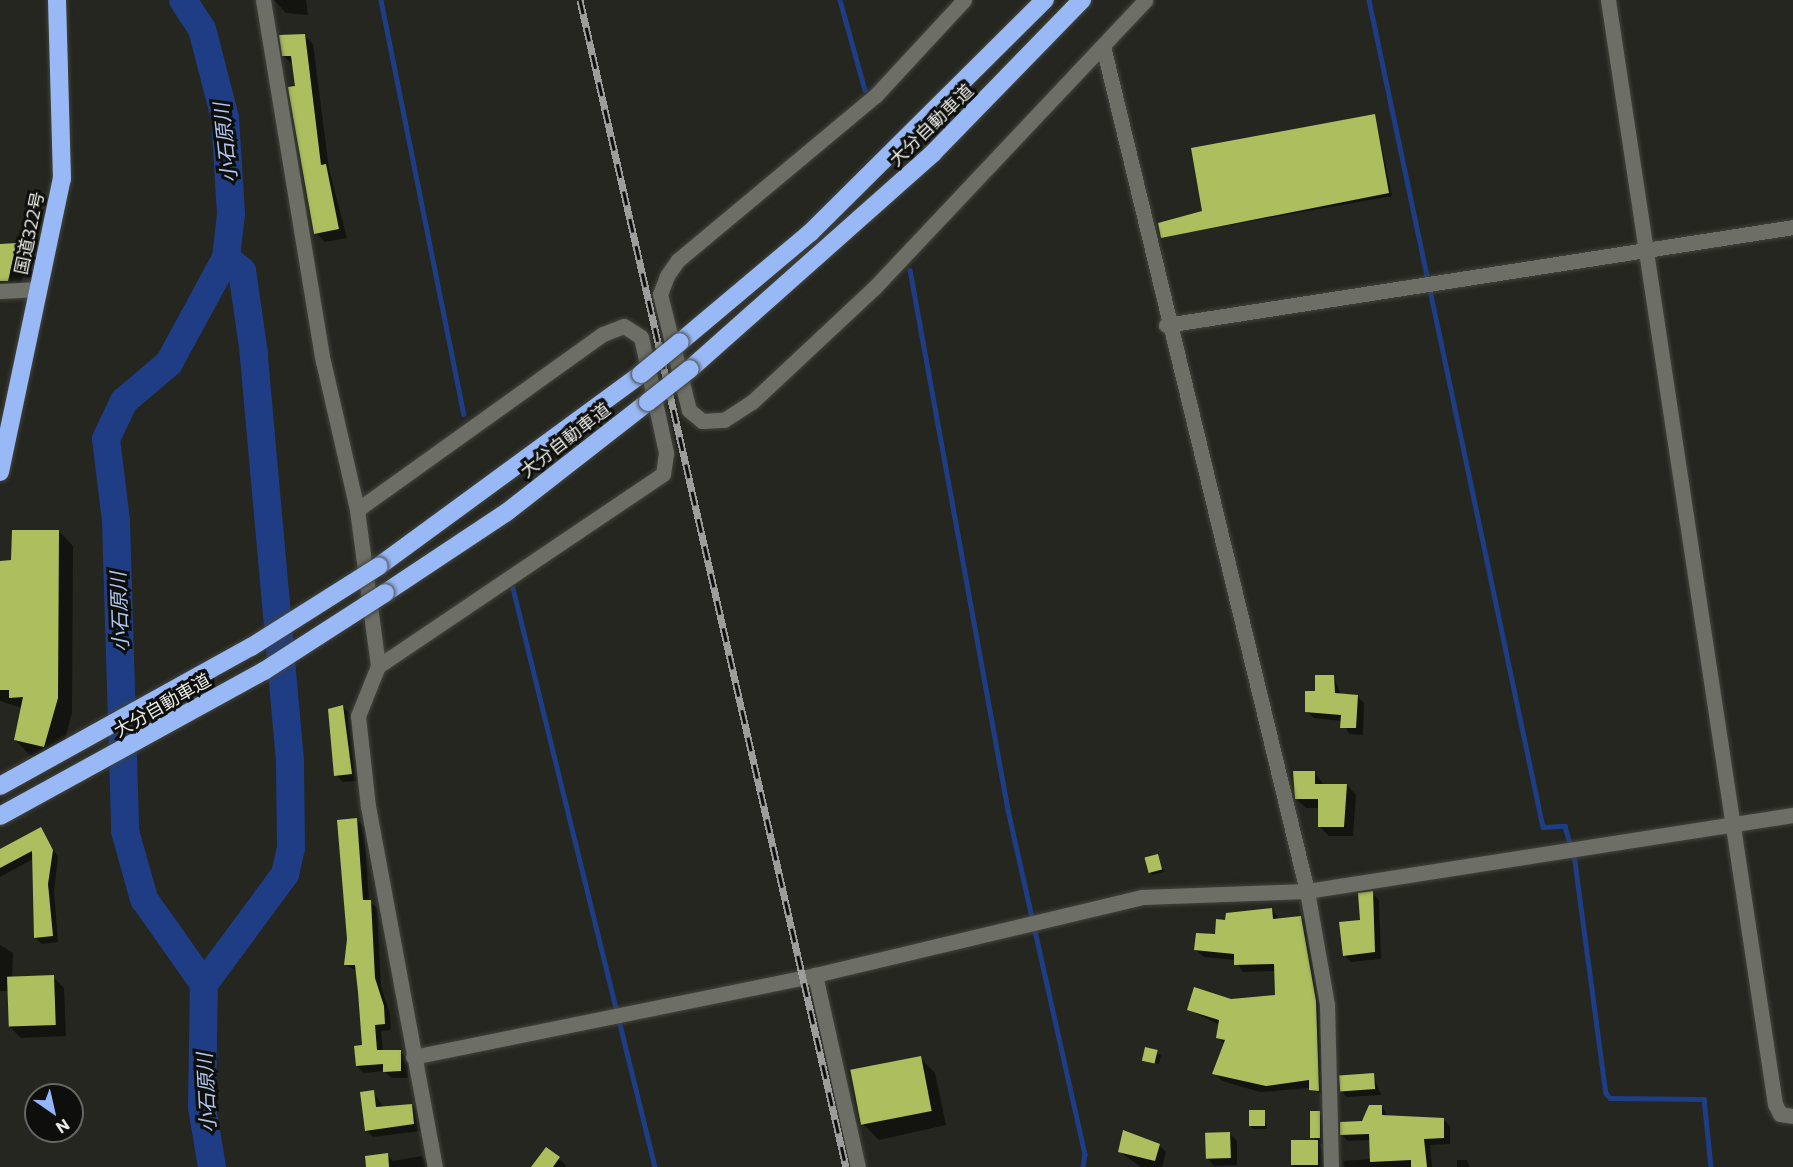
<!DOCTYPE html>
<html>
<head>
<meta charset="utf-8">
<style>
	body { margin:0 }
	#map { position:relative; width:1793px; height:1167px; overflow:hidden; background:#24261f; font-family:Commissioner,"Noto Sans JP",sans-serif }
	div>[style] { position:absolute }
	.shadow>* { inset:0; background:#0007 }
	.stream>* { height:4.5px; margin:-2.25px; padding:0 2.25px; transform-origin:2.25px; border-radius:2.25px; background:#1e3d84 }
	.river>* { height:28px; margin:-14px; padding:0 14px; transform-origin:14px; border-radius:14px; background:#1e3d84 }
	.building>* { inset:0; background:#acbe5e; transform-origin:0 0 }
	.roads { filter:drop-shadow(0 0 2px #43443e) drop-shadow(0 0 2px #43443e) }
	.minor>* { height:15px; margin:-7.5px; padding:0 7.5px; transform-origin:7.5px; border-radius:7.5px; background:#6d6f66 }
	.highway>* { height:18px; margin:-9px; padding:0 9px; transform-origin:9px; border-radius:9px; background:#99b9f6 }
	.rail>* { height:7px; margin-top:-3.5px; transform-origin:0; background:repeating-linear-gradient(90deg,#0e0f0c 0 14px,#9d9e99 0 28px); box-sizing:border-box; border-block:2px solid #9d9e99 }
	.bridges { filter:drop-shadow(0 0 2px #43443e) drop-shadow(0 0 2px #43443e) }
	.highway-bridge>* { height:18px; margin:-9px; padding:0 9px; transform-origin:9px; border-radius:9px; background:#99b9f6 }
	span { translate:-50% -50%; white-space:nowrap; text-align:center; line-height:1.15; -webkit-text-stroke:6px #0e0f0c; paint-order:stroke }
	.street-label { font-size:18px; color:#e9eae5 }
	.water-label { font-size:20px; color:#b0c5ed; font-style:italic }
	.north { position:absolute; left:24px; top:1083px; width:60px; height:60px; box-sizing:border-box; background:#0e0f0c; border:2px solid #666763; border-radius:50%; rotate:146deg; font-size:16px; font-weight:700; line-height:24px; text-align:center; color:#e9eae5 }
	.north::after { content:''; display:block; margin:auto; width:21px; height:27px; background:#93b7fd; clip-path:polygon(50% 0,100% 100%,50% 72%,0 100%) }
</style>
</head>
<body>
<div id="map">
	<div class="shadow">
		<div style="clip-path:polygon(274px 0,306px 0,308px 15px,286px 13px)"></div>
		<div style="clip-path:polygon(304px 35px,313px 44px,329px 169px,347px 238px,325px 242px,316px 233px,293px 65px,284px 56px)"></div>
		<div style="clip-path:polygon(1375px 116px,1392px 196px,1163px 237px,1204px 212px)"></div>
		<div style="clip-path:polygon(17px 245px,28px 256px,19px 291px,0 293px,0 246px)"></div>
		<div style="clip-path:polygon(59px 531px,73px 546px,72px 713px,59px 761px,30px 755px,15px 740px,22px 708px,0 701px,0 566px)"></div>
		<div style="clip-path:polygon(1334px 677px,1341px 695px,1357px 696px,1364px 703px,1363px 735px,1349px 734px,1342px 721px,1314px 718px,1306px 711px)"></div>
		<div style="clip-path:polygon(343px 707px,350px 714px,358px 781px,343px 782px,336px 775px)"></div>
		<div style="clip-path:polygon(1315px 773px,1324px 785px,1347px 785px,1356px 795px,1353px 836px,1329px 836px,1320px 827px,1320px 808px,1306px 808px,1296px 799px)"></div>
		<div style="clip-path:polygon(357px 820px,364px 827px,369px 901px,377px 908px,381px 986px,390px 1014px,391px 1030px,381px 1031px,383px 1052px,400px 1052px,408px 1059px,408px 1078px,392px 1078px,384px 1071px,364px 1073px,357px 1066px,364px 1047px,357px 971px,345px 965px)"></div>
		<div style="clip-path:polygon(40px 829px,58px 857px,54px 891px,58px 942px,42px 944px,35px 938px,33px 859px,0 877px,0 850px)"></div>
		<div style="clip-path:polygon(1158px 855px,1164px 872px,1152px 875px,1149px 872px)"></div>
		<div style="clip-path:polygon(1372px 893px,1379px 900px,1381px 959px,1351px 962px,1344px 955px)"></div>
		<div style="clip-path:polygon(1272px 910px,1280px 920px,1301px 917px,1309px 925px,1323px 1010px,1327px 1098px,1310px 1088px,1260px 1092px,1222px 1081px,1214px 1073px,1225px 1045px,1218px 1037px,1220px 1025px,1189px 1010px,1277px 996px,1276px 971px,1243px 972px,1235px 960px,1204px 957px,1196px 950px,1227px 921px)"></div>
		<div style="clip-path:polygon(0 945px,13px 953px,12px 978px,53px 977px,64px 988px,66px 1036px,21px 1038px,10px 1027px,9px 991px,0 991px)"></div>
		<div style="clip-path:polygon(1146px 1049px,1161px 1055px,1159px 1064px,1143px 1061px)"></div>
		<div style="clip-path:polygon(920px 1058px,935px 1073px,946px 1125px,879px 1140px,864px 1125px)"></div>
		<div style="clip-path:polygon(1373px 1075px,1381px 1095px,1347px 1097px,1340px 1090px)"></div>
		<div style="clip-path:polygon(373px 1092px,384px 1108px,412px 1105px,419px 1112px,421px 1131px,373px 1137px,366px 1130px)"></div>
		<div style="clip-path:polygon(1382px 1106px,1388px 1117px,1443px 1119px,1450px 1126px,1450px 1144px,1430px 1145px,1432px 1167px,1344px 1167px,1343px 1161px,1371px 1159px,1371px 1140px,1348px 1141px,1341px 1134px)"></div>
		<div style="clip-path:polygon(1264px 1112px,1267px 1129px,1253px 1129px,1250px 1125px)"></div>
		<div style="clip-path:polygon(1319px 1113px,1326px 1120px,1327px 1144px,1320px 1144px,1327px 1167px,1293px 1167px,1293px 1142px,1315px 1141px)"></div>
		<div style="clip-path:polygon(1230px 1134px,1237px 1141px,1237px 1165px,1214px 1166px,1207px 1158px)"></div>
		<div style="clip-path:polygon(1159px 1145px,1166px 1152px,1162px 1167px,1141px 1167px,1120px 1152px)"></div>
		<div style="clip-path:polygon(546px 1149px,566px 1165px,565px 1167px,533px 1167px)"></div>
		<div style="clip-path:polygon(387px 1155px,393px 1161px,422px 1156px,430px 1167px,368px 1167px)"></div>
		<div style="clip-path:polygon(1457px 1160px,1467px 1160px,1470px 1167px,1457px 1167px)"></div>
	</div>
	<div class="stream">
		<div style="left:381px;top:0;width:422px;rotate:78.7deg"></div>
		<div style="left:840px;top:0;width:93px;rotate:74.5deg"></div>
		<div style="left:1369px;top:0;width:845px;rotate:78.12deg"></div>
		<div style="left:1543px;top:827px;width:22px;rotate:-3deg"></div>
		<div style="left:1565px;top:826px;width:37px;rotate:74deg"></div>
		<div style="left:1575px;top:862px;width:233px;rotate:82.4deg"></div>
		<div style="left:1606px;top:1093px;width:6px;rotate:51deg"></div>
		<div style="left:1610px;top:1098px;width:94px;rotate:0.6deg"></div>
		<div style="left:1704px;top:1099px;width:68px;rotate:84.1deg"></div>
		<div style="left:910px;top:270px;width:549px;rotate:79.71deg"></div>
		<div style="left:1008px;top:810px;width:353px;rotate:77.4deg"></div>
		<div style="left:1085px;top:1154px;width:13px;rotate:99deg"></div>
		<div style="left:513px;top:588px;width:596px;rotate:76.22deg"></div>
	</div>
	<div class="river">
		<div style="left:183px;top:0;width:35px;rotate:57deg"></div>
		<div style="left:202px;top:29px;width:92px;rotate:75.5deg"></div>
		<div style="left:225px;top:118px;width:96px;rotate:86.4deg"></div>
		<div style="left:231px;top:214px;width:44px;rotate:96.5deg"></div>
		<div style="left:226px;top:258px;width:119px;rotate:118.5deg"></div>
		<div style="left:169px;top:363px;width:59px;rotate:139.8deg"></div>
		<div style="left:124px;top:401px;width:42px;rotate:115.3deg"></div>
		<div style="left:106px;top:439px;width:83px;rotate:83deg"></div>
		<div style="left:116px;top:521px;width:310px;rotate:88.3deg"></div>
		<div style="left:125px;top:831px;width:71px;rotate:74.4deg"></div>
		<div style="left:144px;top:899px;width:104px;rotate:54.8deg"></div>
		<div style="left:212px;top:1167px;width:61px;rotate:-99.5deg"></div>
		<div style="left:202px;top:1107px;width:123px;rotate:-89.1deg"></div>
		<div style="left:204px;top:984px;width:137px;rotate:-53.6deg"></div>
		<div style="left:285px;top:874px;width:27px;rotate:-77deg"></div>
		<div style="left:291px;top:848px;width:87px;rotate:-90.7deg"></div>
		<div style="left:290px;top:761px;width:409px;rotate:-95.1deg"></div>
		<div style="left:254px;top:354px;width:84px;rotate:-98.2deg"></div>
		<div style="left:242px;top:271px;width:21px;rotate:-141deg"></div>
	</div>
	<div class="building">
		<div style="clip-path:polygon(305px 34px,321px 165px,326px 164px,339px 229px,314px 234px,289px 94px,288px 87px,295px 86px,291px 56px,282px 56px,279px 35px)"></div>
		<div style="clip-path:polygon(1375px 114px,1389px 193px,1161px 238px,1158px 223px,1202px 211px,1191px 148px)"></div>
		<div style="clip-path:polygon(17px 243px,8px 281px,0 281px,0 244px)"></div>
		<div style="clip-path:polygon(12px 530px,59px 530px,58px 698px,44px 747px,14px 740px,23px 697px,9px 698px,9px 690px,0 690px,0 561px,11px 560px)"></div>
		<div style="clip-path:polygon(1315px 675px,1334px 675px,1335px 693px,1358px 695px,1356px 728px,1340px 728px,1341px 715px,1305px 712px,1305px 691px,1315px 691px)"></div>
		<div style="clip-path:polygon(343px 705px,352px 774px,334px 776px,328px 709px)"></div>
		<div style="clip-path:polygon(1293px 771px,1315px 771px,1315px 784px,1347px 784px,1344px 827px,1318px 827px,1318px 799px,1295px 799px)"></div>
		<div style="clip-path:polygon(357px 818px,363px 900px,371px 900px,375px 978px,384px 1006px,385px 1024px,375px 1025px,377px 1050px,401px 1050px,401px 1071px,383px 1072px,383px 1064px,356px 1066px,354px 1046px,362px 1045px,358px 992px,355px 965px,344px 965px,347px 939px,337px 820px)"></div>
		<div style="clip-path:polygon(41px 827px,53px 850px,48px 884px,53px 936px,34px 938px,32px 851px,0 868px,0 849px)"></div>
		<div style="left:1158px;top:854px;width:16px;height:14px;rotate:75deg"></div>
		<div style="clip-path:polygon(1373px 891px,1375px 952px,1343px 956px,1339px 922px,1360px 920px,1358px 893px)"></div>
		<div style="clip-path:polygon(1272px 908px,1273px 919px,1301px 916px,1316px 1001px,1319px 1091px,1309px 1090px,1309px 1080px,1266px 1086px,1212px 1074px,1225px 1040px,1216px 1038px,1219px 1020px,1187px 1010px,1194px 987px,1231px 999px,1275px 995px,1274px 964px,1234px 965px,1234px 954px,1194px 950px,1196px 933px,1215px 934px,1216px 919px,1225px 920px,1226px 913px)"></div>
		<div style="left:54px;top:975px;width:50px;height:47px;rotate:88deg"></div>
		<div style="left:1145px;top:1047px;width:13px;height:14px;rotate:13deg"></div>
		<div style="left:921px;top:1056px;width:56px;height:72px;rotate:79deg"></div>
		<div style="left:1374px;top:1073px;width:16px;height:35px;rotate:86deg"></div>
		<div style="clip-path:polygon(374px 1090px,376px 1107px,412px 1104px,414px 1124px,365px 1131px,360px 1092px)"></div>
		<div style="clip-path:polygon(1369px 1105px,1382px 1105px,1382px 1115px,1444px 1118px,1444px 1138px,1424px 1139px,1427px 1167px,1411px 1167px,1411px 1160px,1370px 1162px,1369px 1134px,1340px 1135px,1340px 1122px,1362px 1121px)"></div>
		<div style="left:1249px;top:1110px;width:16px;height:16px"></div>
		<div style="left:1310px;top:1111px;width:10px;height:27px"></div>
		<div style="clip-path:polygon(1123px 1130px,1160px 1144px,1155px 1161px,1118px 1152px)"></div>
		<div style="left:1230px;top:1132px;width:26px;height:25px;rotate:88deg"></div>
		<div style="left:1318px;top:1140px;width:25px;height:27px;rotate:90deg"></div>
		<div style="clip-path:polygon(546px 1147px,560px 1157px,553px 1167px,531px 1167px)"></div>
		<div style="clip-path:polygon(388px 1153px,389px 1167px,366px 1167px,365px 1156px)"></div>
	</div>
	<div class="roads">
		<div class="minor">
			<div style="left:263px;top:0;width:366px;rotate:80.6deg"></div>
			<div style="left:323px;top:361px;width:153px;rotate:77.1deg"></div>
			<div style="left:357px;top:510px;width:157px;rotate:82.3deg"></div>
			<div style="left:378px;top:666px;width:54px;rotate:111.8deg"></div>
			<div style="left:358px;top:716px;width:91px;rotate:83.7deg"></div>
			<div style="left:368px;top:806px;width:367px;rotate:79.5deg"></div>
			<div style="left:964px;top:0;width:129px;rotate:132.8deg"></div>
			<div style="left:876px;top:95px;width:258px;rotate:140.2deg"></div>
			<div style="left:678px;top:260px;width:19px;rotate:125deg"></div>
			<div style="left:667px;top:276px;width:19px;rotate:111deg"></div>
			<div style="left:660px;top:294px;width:120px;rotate:76deg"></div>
			<div style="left:689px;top:410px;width:17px;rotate:40deg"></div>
			<div style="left:702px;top:421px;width:22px;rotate:-3deg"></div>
			<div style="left:724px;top:420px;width:33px;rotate:-33deg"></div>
			<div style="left:752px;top:402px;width:168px;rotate:-43.1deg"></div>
			<div style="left:875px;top:287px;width:394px;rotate:-46.7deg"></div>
			<div style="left:1608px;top:0;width:1117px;rotate:81.4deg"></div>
			<div style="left:1775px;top:1104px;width:11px;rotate:63deg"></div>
			<div style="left:1780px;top:1114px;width:13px;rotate:9deg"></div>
			<div style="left:1103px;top:46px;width:869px;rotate:76.43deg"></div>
			<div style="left:1307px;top:891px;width:115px;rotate:80deg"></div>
			<div style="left:1327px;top:1004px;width:163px;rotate:88.6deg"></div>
			<div style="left:0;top:291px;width:39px;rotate:-3deg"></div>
			<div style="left:1166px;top:325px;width:635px;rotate:-8.88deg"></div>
			<div style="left:357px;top:510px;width:302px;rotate:-35.6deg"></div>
			<div style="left:603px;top:334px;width:22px;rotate:-21deg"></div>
			<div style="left:624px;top:326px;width:20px;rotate:33deg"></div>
			<div style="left:641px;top:337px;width:119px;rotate:77.8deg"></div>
			<div style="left:666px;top:453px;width:21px;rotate:98deg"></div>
			<div style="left:663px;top:474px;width:344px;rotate:146deg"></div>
			<div style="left:815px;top:975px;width:197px;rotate:77.4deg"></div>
			<div style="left:413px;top:1057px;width:410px;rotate:-11.5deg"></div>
			<div style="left:815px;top:975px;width:336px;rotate:-13.4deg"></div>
			<div style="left:1142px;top:897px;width:165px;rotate:-2.1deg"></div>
			<div style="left:1307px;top:891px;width:492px;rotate:-8.9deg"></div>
		</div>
		<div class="highway">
			<div style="left:680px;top:342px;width:170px;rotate:-40deg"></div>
			<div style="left:810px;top:233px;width:331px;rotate:-44.8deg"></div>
			<div style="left:690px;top:369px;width:325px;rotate:-41.6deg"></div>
			<div style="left:933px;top:153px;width:214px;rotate:-45.8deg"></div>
			<div style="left:0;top:472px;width:299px;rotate:-78.1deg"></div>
			<div style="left:62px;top:179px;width:179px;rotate:-91.6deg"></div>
			<div style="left:379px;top:566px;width:325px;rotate:-36.2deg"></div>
			<div style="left:385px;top:593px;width:146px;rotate:-33.6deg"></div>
			<div style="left:507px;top:512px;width:179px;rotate:-38deg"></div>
		</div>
	</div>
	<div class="rail">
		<div style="left:580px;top:0;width:1197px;rotate:77.16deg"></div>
	</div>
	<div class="bridges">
		<div class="highway-bridge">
			<div style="left:641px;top:374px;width:50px;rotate:-39.4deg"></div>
			<div style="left:648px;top:402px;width:53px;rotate:-38.2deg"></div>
			<div style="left:0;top:786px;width:287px;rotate:-29deg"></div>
			<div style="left:251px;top:647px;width:151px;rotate:-32.3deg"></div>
			<div style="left:0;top:816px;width:301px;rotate:-28.8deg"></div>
			<div style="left:264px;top:671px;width:144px;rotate:-32.8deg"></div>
		</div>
	</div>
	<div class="street-label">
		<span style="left:931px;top:125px;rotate:-44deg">大分自動車道</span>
		<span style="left:29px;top:233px;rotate:-78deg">国道322号</span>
		<span style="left:565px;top:440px;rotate:-38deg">大分自動車道</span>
		<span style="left:162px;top:705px;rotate:-30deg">大分自動車道</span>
	</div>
	<div class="water-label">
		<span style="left:225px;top:143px;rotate:-96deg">小石原川</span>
		<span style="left:119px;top:612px;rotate:-92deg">小石原川</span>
		<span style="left:206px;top:1093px;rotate:-93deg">小石原川</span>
	</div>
	<div class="north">N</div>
</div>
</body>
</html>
